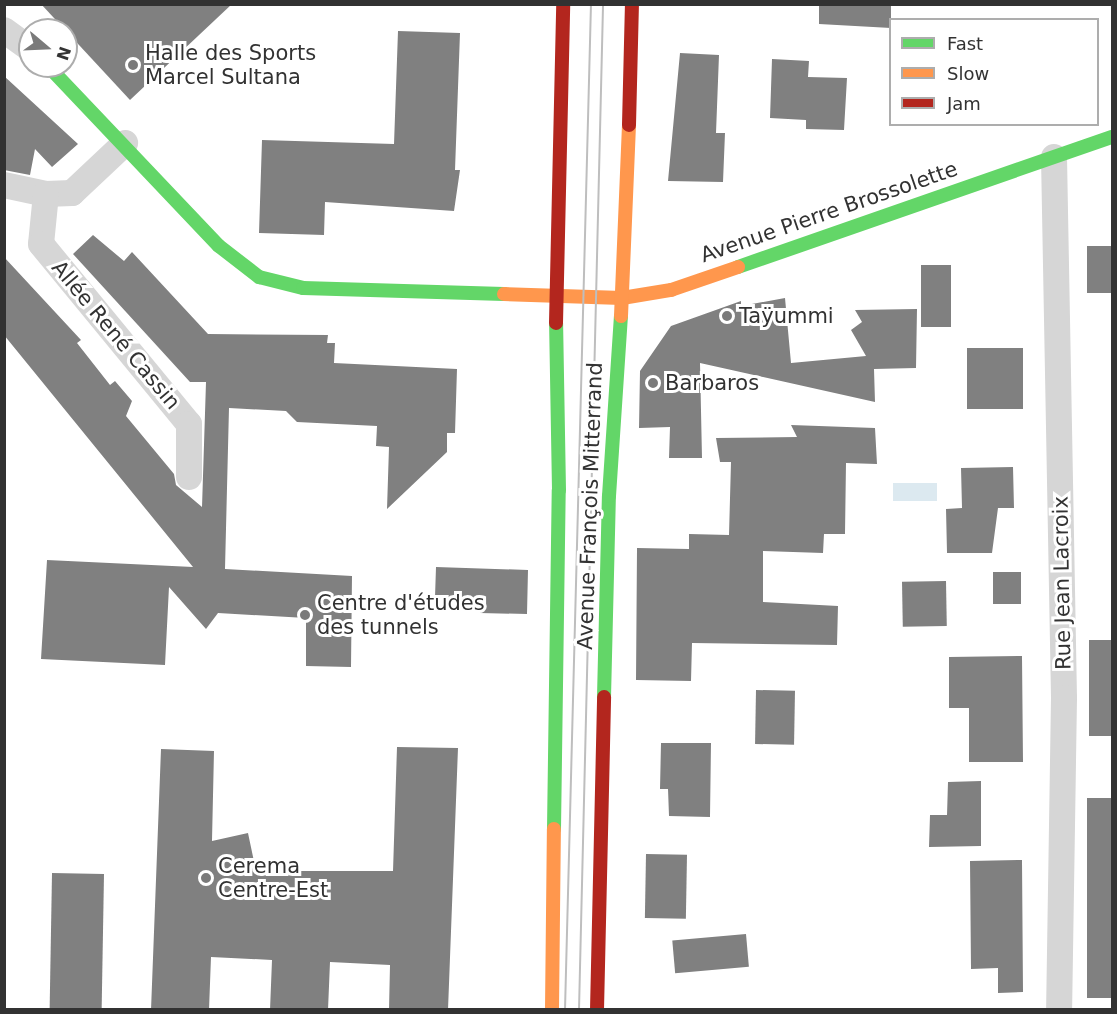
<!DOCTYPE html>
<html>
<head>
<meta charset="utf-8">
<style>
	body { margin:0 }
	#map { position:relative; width:1117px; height:1014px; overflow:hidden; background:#fff; font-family:"DejaVu Sans",sans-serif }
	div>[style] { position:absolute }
	.water>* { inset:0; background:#dce9f0; transform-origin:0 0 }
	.building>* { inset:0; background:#808080; transform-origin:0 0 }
	.street>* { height:26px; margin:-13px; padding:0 13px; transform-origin:13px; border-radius:13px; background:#d6d6d6 }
	.fast>* { height:14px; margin:-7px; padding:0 7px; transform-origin:7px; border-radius:7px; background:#63d668 }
	.slow>* { height:14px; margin:-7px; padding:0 7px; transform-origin:7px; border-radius:7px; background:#ff974d }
	.jam>* { height:14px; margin:-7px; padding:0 7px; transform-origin:7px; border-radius:7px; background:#b3261e }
	.tram>* { height:1.5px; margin:-0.75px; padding:0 0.75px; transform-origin:0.75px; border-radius:0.75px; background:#bebebe }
	.dots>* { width:16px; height:16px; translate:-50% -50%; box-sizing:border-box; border:3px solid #fff; border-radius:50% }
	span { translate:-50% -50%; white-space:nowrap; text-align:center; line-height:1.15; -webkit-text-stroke:6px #fff; paint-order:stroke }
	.poi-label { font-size:21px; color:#323232 }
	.left { translate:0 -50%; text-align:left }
	.street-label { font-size:21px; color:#323232 }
	.frame { position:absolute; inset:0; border:6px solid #323232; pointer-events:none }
	.legend { position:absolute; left:889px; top:18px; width:210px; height:108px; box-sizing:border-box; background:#fff; border:2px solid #adadad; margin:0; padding:8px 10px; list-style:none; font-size:18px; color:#323232 }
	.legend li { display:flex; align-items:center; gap:12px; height:30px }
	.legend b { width:30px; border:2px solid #adadad }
	.north { position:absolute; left:18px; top:18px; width:60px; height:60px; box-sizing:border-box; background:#fff; border:2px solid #adadad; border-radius:50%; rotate:109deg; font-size:16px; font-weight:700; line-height:24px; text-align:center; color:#323232 }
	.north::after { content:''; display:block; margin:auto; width:21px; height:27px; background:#7a7a7a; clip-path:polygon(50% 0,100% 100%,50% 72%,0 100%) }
</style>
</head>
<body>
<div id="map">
	<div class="water">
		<div style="left:937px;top:483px;width:18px;height:44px;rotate:90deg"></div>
	</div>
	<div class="building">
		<div style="clip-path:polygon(41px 4px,232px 4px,130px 100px)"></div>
		<div style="clip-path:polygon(819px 4px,891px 4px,891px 28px,819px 24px)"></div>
		<div style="clip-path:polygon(398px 31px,460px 33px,455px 170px,460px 170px,454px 211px,325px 202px,324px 235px,259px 233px,262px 140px,394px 144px)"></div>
		<div style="clip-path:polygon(680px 53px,719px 55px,716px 133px,725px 133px,723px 182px,668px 181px)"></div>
		<div style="clip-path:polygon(772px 59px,809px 61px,808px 77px,847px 78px,844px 130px,806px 129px,806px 120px,770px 118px)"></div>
		<div style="clip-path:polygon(4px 76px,78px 144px,52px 167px,35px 149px,30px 175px,4px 170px)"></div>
		<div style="clip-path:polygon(93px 235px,124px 261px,132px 252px,208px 334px,328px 335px,327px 343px,335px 343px,334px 363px,457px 369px,455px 433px,447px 433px,447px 452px,387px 509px,389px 447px,376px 446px,377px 426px,297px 422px,286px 411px,229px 408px,225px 569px,352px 576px,351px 667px,306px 666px,306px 618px,218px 613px,206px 629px,169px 587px,165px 665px,41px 659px,47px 560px,193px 567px,4px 335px,4px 257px,81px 340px,77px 343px,110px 385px,115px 381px,132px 401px,126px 416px,174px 474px,176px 485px,202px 507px,206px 382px,190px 382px,73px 254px)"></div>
		<div style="left:1087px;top:246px;width:26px;height:47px"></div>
		<div style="left:951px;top:265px;width:62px;height:30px;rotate:90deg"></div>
		<div style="clip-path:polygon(785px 298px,791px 363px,866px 356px,851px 330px,862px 322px,855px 310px,917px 309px,916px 368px,874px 369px,875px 402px,700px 363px,702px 458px,669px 458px,670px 427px,639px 428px,640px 371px,671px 326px,741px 301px,741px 306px)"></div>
		<div style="left:967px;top:348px;width:56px;height:61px"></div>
		<div style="clip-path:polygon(791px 425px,875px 428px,877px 464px,846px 463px,845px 534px,824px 534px,823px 553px,763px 551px,763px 602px,838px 606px,837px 645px,692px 643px,691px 681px,636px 680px,637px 548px,689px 549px,689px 534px,729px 535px,731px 462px,720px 462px,716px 438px,797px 437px)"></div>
		<div style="clip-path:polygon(1013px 467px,1014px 508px,998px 508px,992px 553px,947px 553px,946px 509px,962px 508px,961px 468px)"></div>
		<div style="clip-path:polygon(436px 567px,528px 570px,527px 614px,480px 613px,480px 599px,435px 597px)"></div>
		<div style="left:1021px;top:572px;width:32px;height:28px;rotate:90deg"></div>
		<div style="left:946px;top:581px;width:45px;height:44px;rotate:89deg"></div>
		<div style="left:1113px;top:640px;width:96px;height:24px;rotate:90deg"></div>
		<div style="clip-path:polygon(1022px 656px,1023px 762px,969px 762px,969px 708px,949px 708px,949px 657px)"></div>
		<div style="left:756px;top:690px;width:39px;height:54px;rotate:1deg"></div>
		<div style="clip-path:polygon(661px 743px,711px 743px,710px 817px,669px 816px,668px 789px,660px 789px)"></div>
		<div style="clip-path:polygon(397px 747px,458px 748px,448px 1010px,389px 1010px,390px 965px,330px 962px,328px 1010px,270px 1010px,272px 960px,211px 957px,209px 1010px,151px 1010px,161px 749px,214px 751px,212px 841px,248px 833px,256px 871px,393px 871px)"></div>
		<div style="clip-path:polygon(981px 781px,981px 846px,929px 847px,930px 815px,947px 815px,948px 782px)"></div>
		<div style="left:1112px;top:798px;width:200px;height:25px;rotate:90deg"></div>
		<div style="left:646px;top:854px;width:41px;height:64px;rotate:1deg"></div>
		<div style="clip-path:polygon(1022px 860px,1023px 992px,998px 993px,998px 968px,971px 969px,970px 861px)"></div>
		<div style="left:104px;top:874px;width:136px;height:52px;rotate:91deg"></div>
		<div style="left:746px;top:934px;width:33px;height:74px;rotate:85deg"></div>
	</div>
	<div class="street">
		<div style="left:4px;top:30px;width:32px;rotate:36deg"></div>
		<div style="left:1054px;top:157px;width:541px;rotate:88.94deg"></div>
		<div style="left:1064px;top:698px;width:312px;rotate:90.9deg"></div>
		<div style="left:4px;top:185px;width:43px;rotate:12.1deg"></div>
		<div style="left:46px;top:194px;width:26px;rotate:-2deg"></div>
		<div style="left:72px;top:193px;width:73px;rotate:-43.3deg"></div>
		<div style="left:46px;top:194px;width:50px;rotate:95.7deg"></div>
		<div style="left:41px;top:244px;width:233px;rotate:50.6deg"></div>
		<div style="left:189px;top:424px;width:53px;rotate:90deg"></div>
	</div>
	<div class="fast">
		<div style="left:48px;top:66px;width:248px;rotate:46.5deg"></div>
		<div style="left:219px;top:246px;width:51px;rotate:37.8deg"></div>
		<div style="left:259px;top:277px;width:45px;rotate:14deg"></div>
		<div style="left:303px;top:288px;width:201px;rotate:1.7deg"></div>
		<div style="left:738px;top:267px;width:396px;rotate:-19.2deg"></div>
		<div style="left:604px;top:697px;width:201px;rotate:-88.6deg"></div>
		<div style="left:609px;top:496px;width:180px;rotate:-86.2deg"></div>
		<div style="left:554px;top:829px;width:339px;rotate:-89.2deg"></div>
		<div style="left:559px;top:490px;width:167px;rotate:-91deg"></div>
	</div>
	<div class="slow">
		<div style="left:504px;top:294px;width:118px;rotate:1.9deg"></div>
		<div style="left:622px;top:298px;width:50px;rotate:-9.3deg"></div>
		<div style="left:671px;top:290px;width:71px;rotate:-18.9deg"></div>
		<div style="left:621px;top:316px;width:191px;rotate:-87.6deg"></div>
		<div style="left:552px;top:1010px;width:181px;rotate:-89.4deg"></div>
	</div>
	<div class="jam">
		<div style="left:629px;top:125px;width:121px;rotate:-88.6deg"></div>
		<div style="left:556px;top:323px;width:319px;rotate:-88.7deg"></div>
		<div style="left:597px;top:1010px;width:313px;rotate:-88.7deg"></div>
	</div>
	<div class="tram">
		<div style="left:565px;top:1010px;width:1006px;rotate:-88.52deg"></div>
		<div style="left:579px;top:1010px;width:1006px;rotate:-88.63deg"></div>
	</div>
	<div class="dots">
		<div style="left:133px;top:65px;background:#7a7a7a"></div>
		<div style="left:727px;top:316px;background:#7a7a7a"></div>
		<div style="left:653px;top:383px;background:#7a7a7a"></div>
		<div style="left:305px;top:615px;background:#7a7a7a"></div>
		<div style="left:206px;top:878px;background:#7a7a7a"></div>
	</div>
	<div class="poi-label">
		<span class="left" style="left:145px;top:65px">Halle des Sports<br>Marcel Sultana</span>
		<span class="left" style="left:739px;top:316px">Taÿummi</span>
		<span class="left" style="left:665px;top:383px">Barbaros</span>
		<span class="left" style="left:317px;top:615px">Centre d'études<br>des tunnels</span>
		<span class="left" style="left:218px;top:878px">Cerema<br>Centre-Est</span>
	</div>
	<div class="street-label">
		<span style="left:829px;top:212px;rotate:-19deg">Avenue Pierre Brossolette</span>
		<span style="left:116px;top:335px;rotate:50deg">Allée René Cassin</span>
		<span style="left:590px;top:506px;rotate:-88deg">Avenue François Mitterrand</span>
		<span style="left:1062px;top:583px;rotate:-91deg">Rue Jean Lacroix</span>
	</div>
	<div class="frame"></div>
	<ul class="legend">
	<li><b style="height:8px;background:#63d668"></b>Fast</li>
	<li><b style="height:8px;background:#ff974d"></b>Slow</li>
	<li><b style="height:8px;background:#b3261e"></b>Jam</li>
	</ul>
	<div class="north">N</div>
</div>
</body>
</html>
